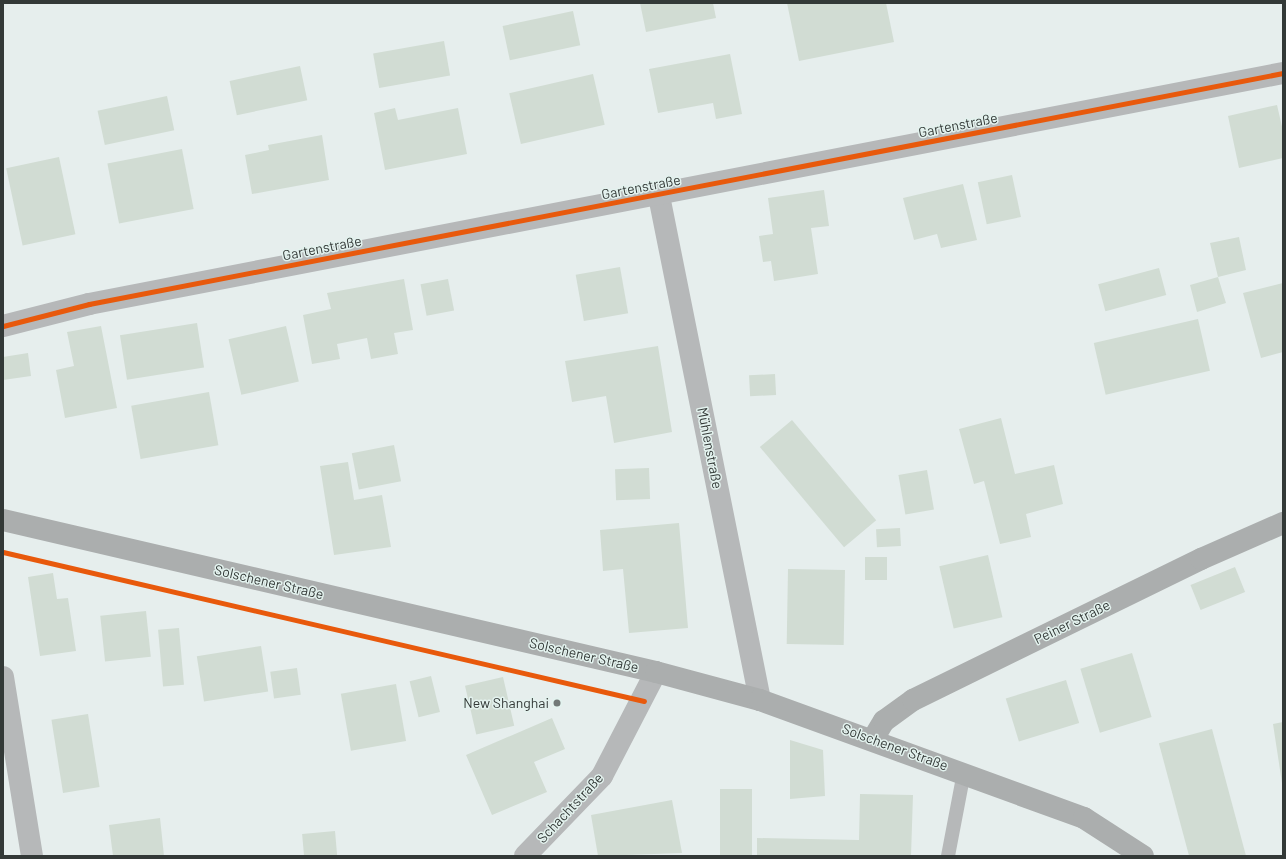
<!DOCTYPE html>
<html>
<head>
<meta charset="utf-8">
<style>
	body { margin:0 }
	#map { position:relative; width:1286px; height:859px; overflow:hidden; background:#e6eeed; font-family:Barlow,sans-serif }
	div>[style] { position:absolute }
	.building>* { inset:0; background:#d1dcd3; transform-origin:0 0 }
	.lane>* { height:14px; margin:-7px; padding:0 7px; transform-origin:7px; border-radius:7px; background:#b6b8b9 }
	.street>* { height:22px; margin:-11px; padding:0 11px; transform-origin:11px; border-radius:11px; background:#b6b8b9 }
	.secondary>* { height:22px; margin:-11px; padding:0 11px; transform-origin:11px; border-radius:11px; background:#abaeae }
	.cycleway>* { height:5px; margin:-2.5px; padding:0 2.5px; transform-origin:2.5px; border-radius:2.5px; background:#e8590c }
	.dots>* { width:11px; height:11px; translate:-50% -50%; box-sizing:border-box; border:2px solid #e3f2ee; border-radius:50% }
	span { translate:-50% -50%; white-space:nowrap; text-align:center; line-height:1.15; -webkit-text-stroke:3px #e3f2ee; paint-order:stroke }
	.street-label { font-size:14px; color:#333937 }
	.poi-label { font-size:14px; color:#333937 }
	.right { translate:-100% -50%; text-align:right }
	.frame { position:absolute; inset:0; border:4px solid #333937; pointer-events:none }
</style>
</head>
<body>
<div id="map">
	<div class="building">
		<div style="clip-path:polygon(640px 3px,713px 3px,716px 18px,646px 32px)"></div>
		<div style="clip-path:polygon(787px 3px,886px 3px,894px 42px,799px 61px)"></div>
		<div style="left:573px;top:11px;width:35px;height:72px;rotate:78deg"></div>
		<div style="left:444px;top:41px;width:35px;height:72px;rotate:80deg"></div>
		<div style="clip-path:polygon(730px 54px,742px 114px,716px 119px,713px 103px,658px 113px,649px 69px)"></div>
		<div style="left:300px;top:66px;width:35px;height:72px;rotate:78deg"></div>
		<div style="left:593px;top:74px;width:52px;height:86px;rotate:77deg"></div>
		<div style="left:167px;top:96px;width:35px;height:71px;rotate:78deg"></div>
		<div style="clip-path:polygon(1277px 105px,1283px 131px,1283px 158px,1239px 168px,1228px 116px)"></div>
		<div style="clip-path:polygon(395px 108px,398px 120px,458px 108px,467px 154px,385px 170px,374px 113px)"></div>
		<div style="clip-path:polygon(322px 135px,329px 180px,252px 194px,245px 155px,269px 150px,268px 145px)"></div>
		<div style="left:182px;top:149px;width:61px;height:76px;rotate:79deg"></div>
		<div style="left:59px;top:157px;width:79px;height:54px;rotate:78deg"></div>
		<div style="left:1012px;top:175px;width:43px;height:35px;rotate:78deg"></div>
		<div style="clip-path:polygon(963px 184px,977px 240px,941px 248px,937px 234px,914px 240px,903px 198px)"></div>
		<div style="clip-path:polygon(824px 190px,829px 226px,811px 228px,818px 274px,774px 281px,771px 261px,763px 262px,759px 236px,773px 234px,768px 198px)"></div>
		<div style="clip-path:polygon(1239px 237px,1246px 270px,1218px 277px,1226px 303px,1197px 312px,1190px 285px,1218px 277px,1210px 243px)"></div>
		<div style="left:620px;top:267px;width:47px;height:45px;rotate:80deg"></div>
		<div style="left:1159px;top:268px;width:28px;height:63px;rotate:75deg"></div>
		<div style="clip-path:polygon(404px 279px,413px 330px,394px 333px,398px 354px,371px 359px,367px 338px,337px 344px,340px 359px,312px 364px,303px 315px,331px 309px,327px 293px)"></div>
		<div style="left:448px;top:279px;width:32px;height:28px;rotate:79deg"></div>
		<div style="clip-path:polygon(1283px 283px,1283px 352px,1261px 358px,1243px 293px)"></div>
		<div style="left:1198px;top:319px;width:53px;height:107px;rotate:77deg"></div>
		<div style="left:197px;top:323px;width:45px;height:78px;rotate:81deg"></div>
		<div style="clip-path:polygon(101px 326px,117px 408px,65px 418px,56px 370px,74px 366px,67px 332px)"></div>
		<div style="left:286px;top:326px;width:57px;height:59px;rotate:77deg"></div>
		<div style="clip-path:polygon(658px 346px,672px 432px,614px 443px,606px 396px,572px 402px,565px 361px)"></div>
		<div style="clip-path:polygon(28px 353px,31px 376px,3px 380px,3px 357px)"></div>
		<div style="left:775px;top:374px;width:21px;height:26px;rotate:87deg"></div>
		<div style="left:209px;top:392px;width:54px;height:79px;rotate:80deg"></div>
		<div style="clip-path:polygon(1001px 418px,1015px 474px,1054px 465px,1063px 504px,1026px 514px,1031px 537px,1000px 544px,984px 481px,974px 484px,959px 429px)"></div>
		<div style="left:792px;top:420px;width:131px;height:42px;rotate:50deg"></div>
		<div style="left:394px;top:445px;width:37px;height:43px;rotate:79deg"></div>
		<div style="clip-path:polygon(348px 462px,354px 500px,382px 495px,391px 547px,334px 555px,320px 466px)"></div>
		<div style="left:649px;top:468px;width:31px;height:34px;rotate:88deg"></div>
		<div style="left:927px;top:470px;width:40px;height:29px;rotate:80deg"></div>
		<div style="clip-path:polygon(679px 523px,688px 628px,629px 633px,623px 569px,603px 571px,600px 530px)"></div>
		<div style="left:900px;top:528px;width:18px;height:24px;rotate:87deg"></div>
		<div style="left:988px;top:555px;width:64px;height:50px;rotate:77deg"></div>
		<div style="left:865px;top:557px;width:22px;height:23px"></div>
		<div style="left:1235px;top:567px;width:27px;height:48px;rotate:68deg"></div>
		<div style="left:788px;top:569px;width:57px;height:75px;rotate:1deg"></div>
		<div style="clip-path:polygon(53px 573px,57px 599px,68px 598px,76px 651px,40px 656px,28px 577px)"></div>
		<div style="left:146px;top:611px;width:46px;height:46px;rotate:84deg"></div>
		<div style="left:179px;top:628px;width:57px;height:21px;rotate:85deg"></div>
		<div style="left:261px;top:646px;width:46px;height:65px;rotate:81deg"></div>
		<div style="left:1132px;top:653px;width:67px;height:54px;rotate:73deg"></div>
		<div style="left:297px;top:668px;width:27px;height:27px;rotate:82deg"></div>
		<div style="left:431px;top:676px;width:37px;height:22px;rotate:76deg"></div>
		<div style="left:503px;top:677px;width:50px;height:39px;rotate:77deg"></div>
		<div style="left:1066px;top:680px;width:45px;height:63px;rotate:73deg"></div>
		<div style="left:396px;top:684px;width:58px;height:56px;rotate:80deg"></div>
		<div style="left:88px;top:714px;width:74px;height:37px;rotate:81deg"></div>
		<div style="clip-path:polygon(552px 718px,565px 749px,534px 762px,547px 792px,492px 815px,466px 755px)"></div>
		<div style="clip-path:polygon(1283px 722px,1283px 783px,1282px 783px,1273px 724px)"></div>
		<div style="left:1212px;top:729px;width:131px;height:55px;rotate:75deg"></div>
		<div style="clip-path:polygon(790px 740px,823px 750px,825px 796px,790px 799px)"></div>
		<div style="left:720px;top:789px;width:32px;height:67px"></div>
		<div style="clip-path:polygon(860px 794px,913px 795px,911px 856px,757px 856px,757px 838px,859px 840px)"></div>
		<div style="clip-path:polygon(672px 800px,682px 853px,598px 856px,591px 815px)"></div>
		<div style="clip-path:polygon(160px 818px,164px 856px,113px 856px,109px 825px)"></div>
		<div style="left:335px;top:831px;width:25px;height:33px;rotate:85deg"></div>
	</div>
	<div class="lane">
		<div style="left:948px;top:856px;width:86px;rotate:-79.2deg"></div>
	</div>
	<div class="street">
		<div style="left:659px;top:196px;width:514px;rotate:78.67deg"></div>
		<div style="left:3px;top:326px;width:89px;rotate:-14.3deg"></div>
		<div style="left:89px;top:304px;width:1216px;rotate:-10.95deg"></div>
		<div style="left:3px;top:677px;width:181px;rotate:80.8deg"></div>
		<div style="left:525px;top:856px;width:111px;rotate:-46.1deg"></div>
		<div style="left:602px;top:776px;width:117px;rotate:-62.6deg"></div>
	</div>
	<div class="secondary">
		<div style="left:3px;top:520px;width:670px;rotate:13.1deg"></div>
		<div style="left:656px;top:672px;width:108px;rotate:15.1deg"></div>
		<div style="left:760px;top:700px;width:345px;rotate:20deg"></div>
		<div style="left:1084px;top:818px;width:70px;rotate:32.8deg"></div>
		<div style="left:873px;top:739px;width:21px;rotate:-59deg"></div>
		<div style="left:884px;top:721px;width:36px;rotate:-36deg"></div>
		<div style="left:913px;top:700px;width:321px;rotate:-26.1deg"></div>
		<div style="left:1201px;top:559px;width:90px;rotate:-23.7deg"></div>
	</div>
	<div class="cycleway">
		<div style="left:3px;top:326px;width:89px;rotate:-14.3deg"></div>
		<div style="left:89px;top:304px;width:1216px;rotate:-10.95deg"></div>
		<div style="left:3px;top:552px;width:658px;rotate:13.09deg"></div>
	</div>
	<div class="dots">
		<div style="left:557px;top:703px;background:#727877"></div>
	</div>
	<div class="street-label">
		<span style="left:958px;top:125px;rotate:-11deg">Gartenstraße</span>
		<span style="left:641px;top:187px;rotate:-11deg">Gartenstraße</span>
		<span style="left:322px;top:248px;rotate:-11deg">Gartenstraße</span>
		<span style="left:710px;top:448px;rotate:79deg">Mühlenstraße</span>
		<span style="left:269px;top:582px;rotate:13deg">Solschener Straße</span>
		<span style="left:1072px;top:622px;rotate:-26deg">Peiner Straße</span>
		<span style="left:584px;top:655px;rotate:13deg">Solschener Straße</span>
		<span style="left:895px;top:747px;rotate:20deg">Solschener Straße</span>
		<span style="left:570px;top:808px;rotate:-47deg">Schachtstraße</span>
	</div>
	<div class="poi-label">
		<span class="right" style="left:549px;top:703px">New Shanghai</span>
	</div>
	<div class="frame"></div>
</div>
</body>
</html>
